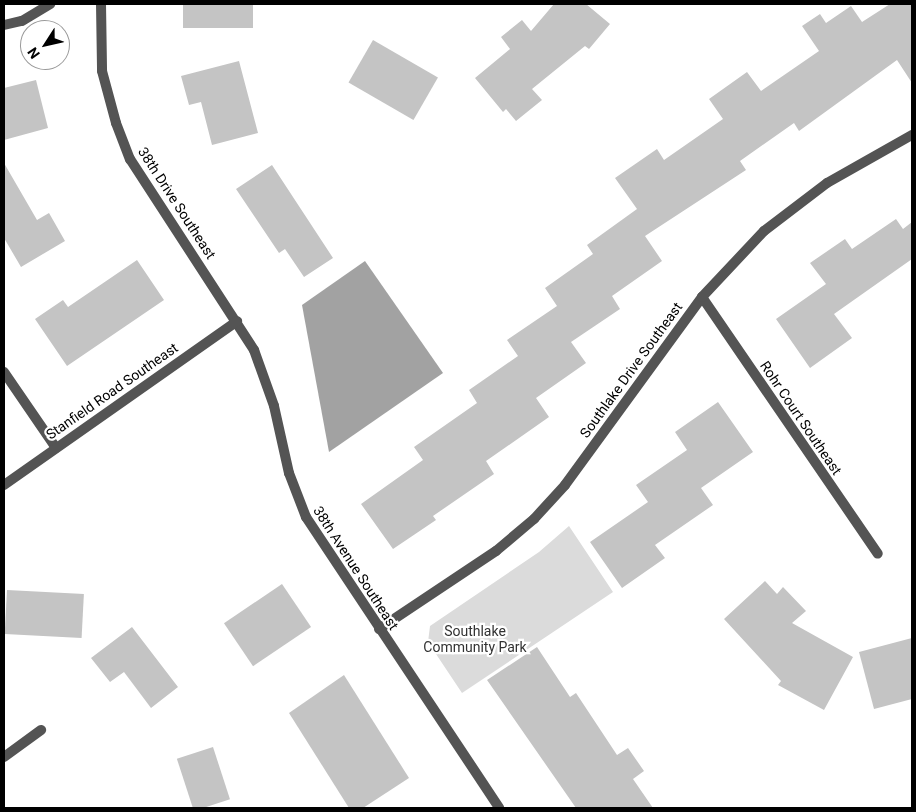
<!DOCTYPE html>
<html>
<head>
<meta charset="utf-8">
<style>
	body { margin:0 }
	#map { position:relative; width:916px; height:812px; overflow:hidden; background:#fff; font-family:Roboto,sans-serif }
	div>[style] { position:absolute }
	.green>* { inset:0; background:#dbdbdb }
	.water>* { inset:0; background:#a2a2a2 }
	.building>* { inset:0; background:#c4c4c4; transform-origin:0 0 }
	.minor>* { height:10px; margin:-5px; padding:0 5px; transform-origin:5px; border-radius:5px; background:#545454 }
	span { translate:-50% -50%; white-space:nowrap; text-align:center; line-height:1.15; -webkit-text-stroke:4.5px #fff; paint-order:stroke }
	.street-label { font-size:14px; color:#000 }
	.park-label { font-size:14px; color:#323232 }
	.frame { position:absolute; inset:0; border:5px solid #000; pointer-events:none }
	.north { position:absolute; left:20px; top:20px; width:50px; height:50px; box-sizing:border-box; background:#fff; border:1px solid #999; border-radius:50%; rotate:235deg; font-size:14px; font-weight:700; line-height:20px; text-align:center; color:#000 }
	.north::after { content:''; display:block; margin:auto; width:18px; height:22px; background:#000; clip-path:polygon(50% 0,100% 100%,50% 72%,0 100%) }
</style>
</head>
<body>
<div id="map">
	<div class="green">
		<div style="clip-path:polygon(569px 526px,613px 592px,462px 693px,428px 642px,430px 626px,539px 552px)"></div>
	</div>
	<div class="water">
		<div style="clip-path:polygon(365px 261px,443px 373px,329px 452px,302px 305px)"></div>
	</div>
	<div class="building">
		<div style="left:183px;top:4px;width:70px;height:24px"></div>
		<div style="clip-path:polygon(554px 4px,586px 4px,610px 24px,589px 49px,585px 46px,532px 89px,542px 100px,516px 121px,506px 109px,503px 112px,475px 78px,510px 49px,501px 37px,522px 20px,531px 31px)"></div>
		<div style="clip-path:polygon(890px 4px,912px 4px,912px 83px,897px 60px,799px 131px,794px 123px,740px 161px,746px 170px,645px 236px,662px 261px,612px 296px,620px 309px,571px 342px,586px 363px,536px 398px,549px 417px,486px 461px,494px 474px,433px 516px,436px 520px,393px 549px,361px 504px,423px 460px,414px 447px,477px 403px,469px 390px,518px 356px,507px 340px,557px 306px,545px 288px,593px 254px,587px 245px,637px 209px,615px 178px,657px 149px,664px 160px,723px 119px,709px 99px,747px 72px,761px 91px,819px 51px,802px 26px,820px 14px,826px 23px,851px 6px,862px 22px)"></div>
		<div style="left:373px;top:40px;width:75px;height:49px;rotate:30deg"></div>
		<div style="clip-path:polygon(239px 61px,258px 133px,212px 145px,201px 102px,189px 105px,181px 76px)"></div>
		<div style="clip-path:polygon(36px 80px,48px 128px,4px 140px,4px 88px)"></div>
		<div style="clip-path:polygon(4px 163px,37px 220px,49px 213px,65px 241px,21px 267px,4px 238px)"></div>
		<div style="clip-path:polygon(272px 165px,333px 258px,304px 277px,285px 249px,279px 253px,236px 189px)"></div>
		<div style="clip-path:polygon(896px 219px,903px 229px,912px 222px,912px 259px,834px 314px,852px 338px,810px 368px,776px 319px,826px 284px,810px 263px,845px 239px,852px 249px)"></div>
		<div style="clip-path:polygon(137px 260px,164px 300px,67px 366px,35px 319px,63px 300px,68px 307px)"></div>
		<div style="clip-path:polygon(718px 402px,753px 452px,701px 488px,713px 505px,655px 545px,665px 558px,622px 588px,590px 542px,648px 502px,636px 485px,687px 450px,675px 432px)"></div>
		<div style="clip-path:polygon(765px 581px,777px 594px,783px 587px,806px 611px,792px 623px,853px 657px,824px 710px,778px 685px,781px 681px,724px 619px)"></div>
		<div style="left:282px;top:584px;width:52px;height:70px;rotate:56deg"></div>
		<div style="left:7px;top:590px;width:77px;height:44px;rotate:3deg"></div>
		<div style="clip-path:polygon(132px 627px,178px 687px,151px 708px,124px 672px,110px 682px,91px 658px)"></div>
		<div style="clip-path:polygon(912px 638px,912px 699px,874px 709px,859px 652px)"></div>
		<div style="clip-path:polygon(537px 647px,570px 697px,576px 693px,617px 755px,628px 748px,644px 771px,633px 779px,653px 808px,576px 808px,487px 680px)"></div>
		<div style="clip-path:polygon(344px 675px,409px 778px,363px 808px,349px 808px,289px 713px)"></div>
		<div style="left:213px;top:747px;width:55px;height:38px;rotate:72deg"></div>
	</div>
	<div class="minor">
		<div style="left:101px;top:4px;width:67px;rotate:89.1deg"></div>
		<div style="left:102px;top:71px;width:54px;rotate:74.9deg"></div>
		<div style="left:116px;top:123px;width:39px;rotate:69deg"></div>
		<div style="left:130px;top:159px;width:228px;rotate:57deg"></div>
		<div style="left:254px;top:350px;width:59px;rotate:70.3deg"></div>
		<div style="left:274px;top:406px;width:69px;rotate:77.4deg"></div>
		<div style="left:289px;top:473px;width:47px;rotate:68.9deg"></div>
		<div style="left:306px;top:517px;width:349px;rotate:56.4deg"></div>
		<div style="left:4px;top:25px;width:18px;rotate:-13deg"></div>
		<div style="left:22px;top:21px;width:33px;rotate:-31deg"></div>
		<div style="left:702px;top:297px;width:311px;rotate:55.6deg"></div>
		<div style="left:4px;top:372px;width:92px;rotate:55.6deg"></div>
		<div style="left:4px;top:485px;width:285px;rotate:-35.1deg"></div>
		<div style="left:379px;top:629px;width:141px;rotate:-33.7deg"></div>
		<div style="left:496px;top:551px;width:50px;rotate:-40.1deg"></div>
		<div style="left:534px;top:519px;width:46px;rotate:-47.6deg"></div>
		<div style="left:565px;top:485px;width:233px;rotate:-53.9deg"></div>
		<div style="left:702px;top:297px;width:91px;rotate:-46.8deg"></div>
		<div style="left:764px;top:231px;width:79px;rotate:-37.3deg"></div>
		<div style="left:827px;top:183px;width:98px;rotate:-29.5deg"></div>
		<div style="left:4px;top:757px;width:46px;rotate:-36.1deg"></div>
	</div>
	<div class="street-label">
		<span style="left:177px;top:203px;rotate:57deg">38th Drive Southeast</span>
		<span style="left:631px;top:370px;rotate:-54deg">Southlake Drive Southeast</span>
		<span style="left:112px;top:391px;rotate:-35deg">Stanfield Road Southeast</span>
		<span style="left:801px;top:418px;rotate:56deg">Rohr Court Southeast</span>
		<span style="left:356px;top:568px;rotate:57deg">38th Avenue Southeast</span>
	</div>
	<div class="park-label">
		<span style="left:475px;top:639px">Southlake<br>Community Park</span>
	</div>
	<div class="frame"></div>
	<div class="north">N</div>
</div>
</body>
</html>
